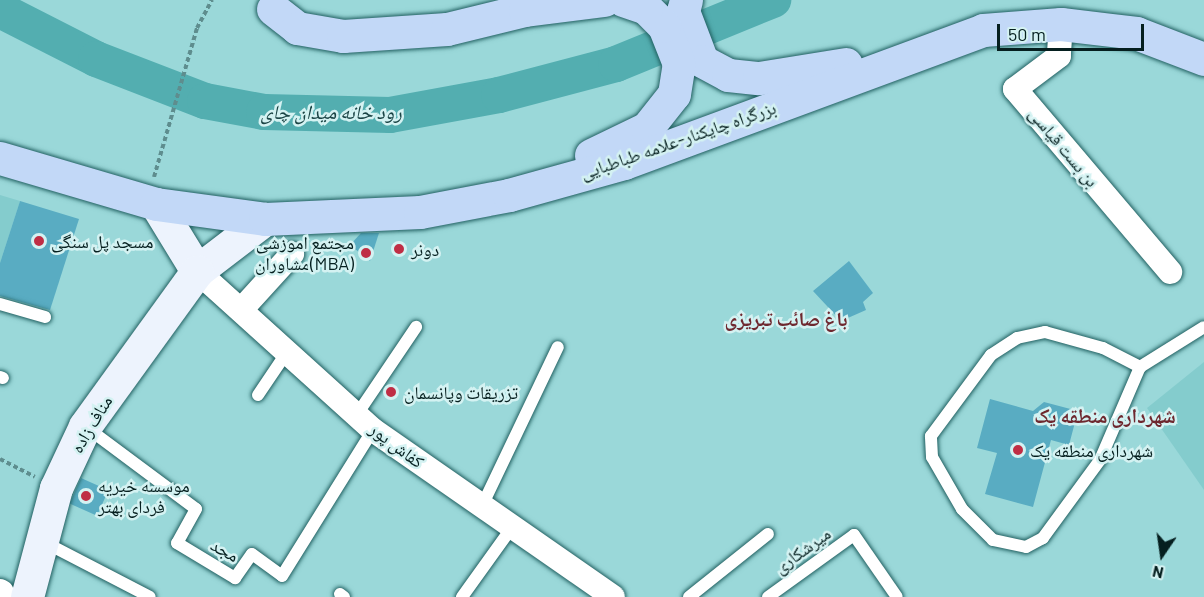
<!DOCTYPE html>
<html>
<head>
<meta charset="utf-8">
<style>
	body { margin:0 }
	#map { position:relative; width:1204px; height:597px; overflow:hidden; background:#9ad8d9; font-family:Barlow,"Noto Naskh Arabic",sans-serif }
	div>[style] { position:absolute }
	.built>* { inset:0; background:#84cccd }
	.river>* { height:36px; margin:-18px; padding:0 18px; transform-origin:18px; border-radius:18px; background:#53aeb0 }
	.building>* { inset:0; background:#59acc2; transform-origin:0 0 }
	.path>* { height:4px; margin-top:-2px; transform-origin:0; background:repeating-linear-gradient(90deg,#5e8d8e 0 4.5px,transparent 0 7.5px) }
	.roads { filter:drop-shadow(0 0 2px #216061) drop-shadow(0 0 2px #216061) }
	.lane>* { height:12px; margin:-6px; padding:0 6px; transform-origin:6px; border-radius:6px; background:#fff }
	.street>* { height:24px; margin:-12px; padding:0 12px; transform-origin:12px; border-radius:12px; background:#fff }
	.secondary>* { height:33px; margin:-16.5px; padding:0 16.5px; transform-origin:16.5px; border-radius:16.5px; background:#edf3fd }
	.highway>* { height:33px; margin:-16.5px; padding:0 16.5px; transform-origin:16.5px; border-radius:16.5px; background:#c2d8f7 }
	.dots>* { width:16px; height:16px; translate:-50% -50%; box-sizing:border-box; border:3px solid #d4f2f2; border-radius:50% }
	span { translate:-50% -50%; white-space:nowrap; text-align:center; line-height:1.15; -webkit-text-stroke:5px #d4f2f2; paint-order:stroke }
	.street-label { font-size:18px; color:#051f1f }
	.poi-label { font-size:18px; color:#051f1f }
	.left { translate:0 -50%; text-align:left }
	.right { translate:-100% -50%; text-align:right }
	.water-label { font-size:20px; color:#1a4445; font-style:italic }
	.neighbourhood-label { font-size:20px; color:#6e282f; font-weight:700 }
	.north { position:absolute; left:1132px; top:525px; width:60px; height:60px; -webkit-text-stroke:4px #d4f2f2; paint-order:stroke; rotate:193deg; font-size:16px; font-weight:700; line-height:24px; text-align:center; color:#051f1f }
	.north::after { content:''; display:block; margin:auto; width:21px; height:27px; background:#051f1f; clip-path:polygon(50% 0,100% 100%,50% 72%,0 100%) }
	.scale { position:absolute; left:997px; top:24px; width:147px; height:27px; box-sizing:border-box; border:3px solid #051f1f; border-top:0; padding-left:8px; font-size:18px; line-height:21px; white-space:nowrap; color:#051f1f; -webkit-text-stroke:4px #d4f2f2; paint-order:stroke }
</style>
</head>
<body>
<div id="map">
	<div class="built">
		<div style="clip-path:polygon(0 195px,20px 201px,0 263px)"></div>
		<div style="clip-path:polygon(1204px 362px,1204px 490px,1147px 408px)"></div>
	</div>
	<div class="river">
		<div style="left:0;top:10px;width:108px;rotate:27deg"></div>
		<div style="left:96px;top:59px;width:117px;rotate:21.1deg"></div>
		<div style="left:205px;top:101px;width:60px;rotate:10.6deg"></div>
		<div style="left:264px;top:112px;width:126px;rotate:1.4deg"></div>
		<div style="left:390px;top:115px;width:111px;rotate:-10.4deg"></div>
		<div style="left:499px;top:95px;width:121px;rotate:-14.8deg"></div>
		<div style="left:616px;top:64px;width:170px;rotate:-22.2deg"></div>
	</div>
	<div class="building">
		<div style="clip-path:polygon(20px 201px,79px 219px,50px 310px,0 296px,0 263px)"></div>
		<div style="clip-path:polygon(361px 233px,379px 233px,370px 261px,350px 245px)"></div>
		<div style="clip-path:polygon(849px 261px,873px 293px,863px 302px,866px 310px,841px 321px,813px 291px)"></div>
		<div style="clip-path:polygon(990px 399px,1033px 411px,1044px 402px,1078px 411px,1069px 445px,1051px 440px,1033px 507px,985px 494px,997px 453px,977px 448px)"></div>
		<div style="left:81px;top:478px;width:30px;height:28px;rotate:24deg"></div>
	</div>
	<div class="path">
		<div style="left:154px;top:177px;width:155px;rotate:-73.9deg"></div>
		<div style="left:197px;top:28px;width:32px;rotate:-62deg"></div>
		<div style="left:0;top:459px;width:39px;rotate:27deg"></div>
	</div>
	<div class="roads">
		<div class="lane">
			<div style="left:0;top:304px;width:47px;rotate:16.1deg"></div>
			<div style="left:1140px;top:367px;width:101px;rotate:113.3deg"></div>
			<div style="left:1100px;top:460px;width:97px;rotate:126.2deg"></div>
			<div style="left:1043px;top:538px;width:19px;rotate:152deg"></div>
			<div style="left:1026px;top:547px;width:34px;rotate:-168deg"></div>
			<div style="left:993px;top:540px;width:44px;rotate:-135deg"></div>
			<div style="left:962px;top:509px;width:60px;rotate:-120deg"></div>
			<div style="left:932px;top:457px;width:21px;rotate:-93deg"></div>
			<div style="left:931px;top:436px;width:101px;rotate:-53.5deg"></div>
			<div style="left:991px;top:355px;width:31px;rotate:-33deg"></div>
			<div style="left:1017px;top:338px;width:29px;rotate:-12deg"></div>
			<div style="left:1045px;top:332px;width:60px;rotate:15.4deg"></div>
			<div style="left:1103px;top:348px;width:42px;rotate:27.2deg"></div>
			<div style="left:1140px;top:367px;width:75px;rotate:-32deg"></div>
			<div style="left:0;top:377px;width:3px;rotate:18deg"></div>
			<div style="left:258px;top:395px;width:52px;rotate:-56deg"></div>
			<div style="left:358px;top:413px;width:104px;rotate:-56deg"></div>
			<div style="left:86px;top:427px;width:137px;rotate:36.7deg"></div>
			<div style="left:196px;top:509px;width:39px;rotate:119deg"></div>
			<div style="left:177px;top:543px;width:68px;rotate:31.1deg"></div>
			<div style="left:235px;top:578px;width:29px;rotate:-55deg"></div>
			<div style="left:252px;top:554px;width:37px;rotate:36deg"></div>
			<div style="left:282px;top:576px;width:172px;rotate:-58.1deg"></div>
			<div style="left:482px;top:506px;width:176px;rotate:-64.5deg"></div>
			<div style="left:44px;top:542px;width:119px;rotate:27.4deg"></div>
			<div style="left:340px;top:594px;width:5px;rotate:37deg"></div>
			<div style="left:462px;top:597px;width:87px;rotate:-54.3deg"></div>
			<div style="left:689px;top:597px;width:101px;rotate:-38.6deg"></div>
			<div style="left:768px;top:597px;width:106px;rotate:-35.8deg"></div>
			<div style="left:854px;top:535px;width:75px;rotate:55.3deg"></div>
		</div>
		<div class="street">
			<div style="left:1061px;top:24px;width:32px;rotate:94deg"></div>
			<div style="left:1059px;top:56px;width:55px;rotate:143.1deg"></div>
			<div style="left:1015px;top:89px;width:240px;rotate:49.7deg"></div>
			<div style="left:197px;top:271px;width:237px;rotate:42.1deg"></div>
			<div style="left:373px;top:430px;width:292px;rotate:34.8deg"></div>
			<div style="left:241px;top:310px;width:76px;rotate:-47.7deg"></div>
			<div style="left:0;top:591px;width:2px;rotate:27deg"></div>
		</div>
		<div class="secondary">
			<div style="left:156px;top:204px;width:79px;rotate:58.5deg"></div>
			<div style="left:197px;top:271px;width:86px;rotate:-37.4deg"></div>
			<div style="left:27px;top:597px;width:113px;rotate:-75.1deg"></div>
			<div style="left:56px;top:488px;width:68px;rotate:-64.9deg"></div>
			<div style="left:85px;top:426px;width:191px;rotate:-54.1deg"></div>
		</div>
		<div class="highway">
			<div style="left:686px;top:0;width:11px;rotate:105deg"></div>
			<div style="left:683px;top:11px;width:53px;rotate:69.2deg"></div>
			<div style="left:702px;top:61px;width:30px;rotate:28deg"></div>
			<div style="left:728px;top:75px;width:31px;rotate:6deg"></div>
			<div style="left:759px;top:78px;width:88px;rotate:-9.1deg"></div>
			<div style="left:273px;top:9px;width:31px;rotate:38deg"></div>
			<div style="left:297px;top:28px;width:47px;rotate:9.9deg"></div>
			<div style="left:343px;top:36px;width:104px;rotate:-3.9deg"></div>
			<div style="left:447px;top:29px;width:80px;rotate:-13.7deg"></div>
			<div style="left:525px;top:10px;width:80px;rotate:-7.2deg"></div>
			<div style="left:591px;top:155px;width:62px;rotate:-25.7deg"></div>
			<div style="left:647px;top:128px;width:43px;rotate:-51.5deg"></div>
			<div style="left:674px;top:94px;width:30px;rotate:-81deg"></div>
			<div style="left:679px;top:64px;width:41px;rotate:-111.5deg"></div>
			<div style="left:664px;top:26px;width:25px;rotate:-135deg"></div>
			<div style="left:646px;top:8px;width:24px;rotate:-161deg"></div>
			<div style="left:0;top:158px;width:163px;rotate:16.4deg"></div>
			<div style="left:156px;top:204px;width:110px;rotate:7.8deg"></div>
			<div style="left:265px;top:219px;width:155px;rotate:-2.6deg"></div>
			<div style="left:420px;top:212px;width:91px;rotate:-10.8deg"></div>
			<div style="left:509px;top:195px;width:119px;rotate:-15.5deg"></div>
			<div style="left:624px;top:163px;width:383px;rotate:-20.3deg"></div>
			<div style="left:983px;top:30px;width:78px;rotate:-4.4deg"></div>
			<div style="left:1061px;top:24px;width:76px;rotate:6.8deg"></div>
			<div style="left:1136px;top:33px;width:73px;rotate:20.9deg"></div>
		</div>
	</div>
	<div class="dots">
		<div style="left:39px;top:241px;background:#bf2e45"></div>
		<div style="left:399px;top:249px;background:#bf2e45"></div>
		<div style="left:366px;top:253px;background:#bf2e45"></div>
		<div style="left:391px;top:392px;background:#bf2e45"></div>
		<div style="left:1018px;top:450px;background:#bf2e45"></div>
		<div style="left:86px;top:496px;background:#bf2e45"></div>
	</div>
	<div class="street-label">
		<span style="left:678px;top:140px;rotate:-19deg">بزرگراه چایکنار-علامه طباطبایی</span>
		<span style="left:1064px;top:147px;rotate:50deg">بن بست قیاسی</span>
		<span style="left:91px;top:424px;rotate:-59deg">مناف زاده</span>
		<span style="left:397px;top:445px;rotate:37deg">کفاش پور</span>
		<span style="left:225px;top:550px;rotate:29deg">مجد</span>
		<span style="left:802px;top:550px;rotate:-36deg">میرشکاری</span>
	</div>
	<div class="poi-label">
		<span class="left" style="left:51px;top:241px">مسجد پل سنگی</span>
		<span class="right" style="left:354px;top:253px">مجتمع اموزشی<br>مشاوران(MBA)</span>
		<span class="left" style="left:411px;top:249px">دونر</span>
		<span class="left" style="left:404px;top:392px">تزریقات وپانسمان</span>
		<span class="left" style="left:1030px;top:450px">شهرداری منطقه یک</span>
		<span class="left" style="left:98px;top:496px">موسسه خیریه<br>فردای بهتر</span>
	</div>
	<div class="water-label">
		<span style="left:331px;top:111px">رود خانه میدان چای</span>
	</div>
	<div class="neighbourhood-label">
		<span style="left:786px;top:318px">باغ صائب تبریزی</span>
		<span style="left:1105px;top:415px">شهرداری منطقه یک</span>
	</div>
	<div class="north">N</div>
	<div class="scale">50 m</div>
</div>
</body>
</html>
